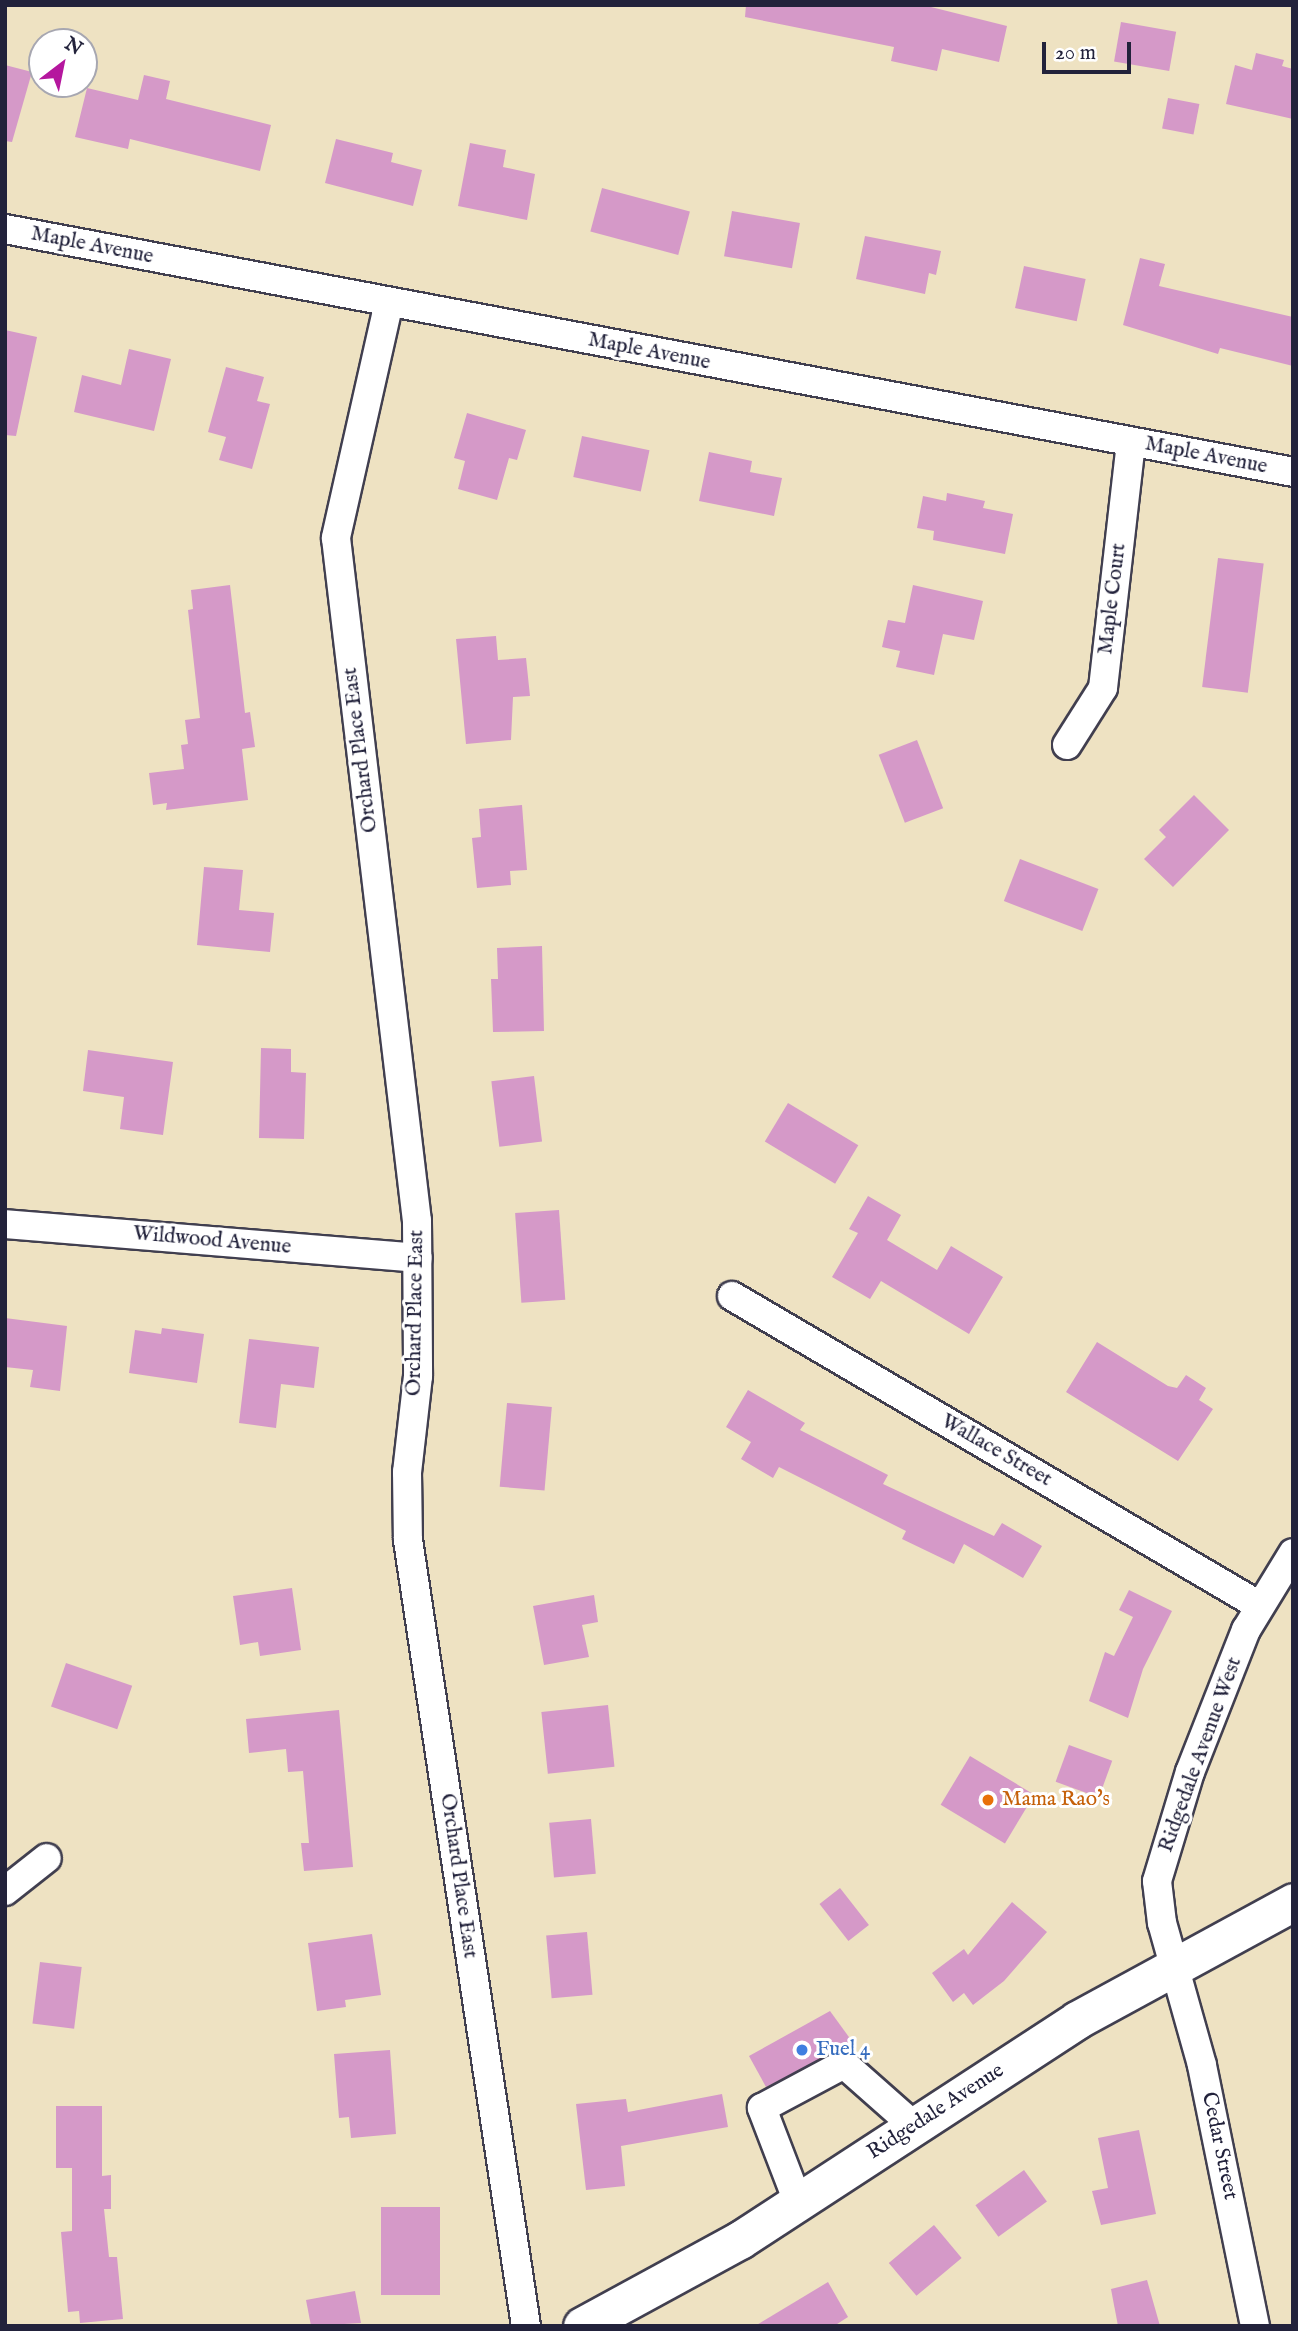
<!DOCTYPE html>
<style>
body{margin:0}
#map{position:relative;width:1298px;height:2331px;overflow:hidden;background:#eee2c2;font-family:"IM FELL English",serif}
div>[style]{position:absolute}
.building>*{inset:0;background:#d599c8;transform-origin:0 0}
.roads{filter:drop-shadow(2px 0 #413f4f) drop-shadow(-2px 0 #413f4f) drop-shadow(0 2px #413f4f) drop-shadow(0 -2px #413f4f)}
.minor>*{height:28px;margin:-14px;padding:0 14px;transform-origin:14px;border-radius:14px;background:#fff}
.major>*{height:37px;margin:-18.5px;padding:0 18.5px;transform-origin:18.5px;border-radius:18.5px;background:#fff}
.dots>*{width:19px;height:19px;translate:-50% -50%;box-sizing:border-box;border:4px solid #fff;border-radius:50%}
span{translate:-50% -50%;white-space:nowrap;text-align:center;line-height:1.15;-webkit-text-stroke:6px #fff;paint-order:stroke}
.street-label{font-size:21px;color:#22223b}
.food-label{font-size:21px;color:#c56008}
.left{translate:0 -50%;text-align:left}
.shop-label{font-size:21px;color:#366cbe}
.frame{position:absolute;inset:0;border:7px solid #22223b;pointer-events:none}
.north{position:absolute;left:28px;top:28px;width:70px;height:70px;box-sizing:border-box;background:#fff;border:2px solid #a7a7b1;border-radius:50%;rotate:32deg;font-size:19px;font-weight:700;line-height:28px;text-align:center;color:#22223b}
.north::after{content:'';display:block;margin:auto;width:24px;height:32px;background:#b5179e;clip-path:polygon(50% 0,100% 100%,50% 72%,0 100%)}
.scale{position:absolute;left:1042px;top:42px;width:89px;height:32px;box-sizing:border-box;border:4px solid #22223b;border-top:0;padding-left:9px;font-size:21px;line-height:24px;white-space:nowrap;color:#22223b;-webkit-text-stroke:5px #fff;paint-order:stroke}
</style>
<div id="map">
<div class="building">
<div style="clip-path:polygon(746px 5px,923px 5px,1007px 26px,999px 62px,942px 49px,937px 71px,891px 61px,894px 47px,745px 17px)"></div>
<div style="left:1121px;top:22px;width:56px;height:40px;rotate:10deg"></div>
<div style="clip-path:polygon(1256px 53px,1284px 60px,1282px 66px,1293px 69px,1293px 119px,1226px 104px,1235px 65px,1252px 70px)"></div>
<div style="clip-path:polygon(5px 65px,32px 72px,12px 142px,5px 141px)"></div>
<div style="clip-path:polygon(144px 75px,170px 81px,166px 99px,271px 125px,260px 171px,130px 139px,128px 149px,75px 137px,87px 88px,138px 100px)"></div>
<div style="left:1168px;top:98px;width:32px;height:31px;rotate:11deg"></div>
<div style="clip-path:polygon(336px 139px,393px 153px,391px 162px,422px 170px,413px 206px,325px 183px)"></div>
<div style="clip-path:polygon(470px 143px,506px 150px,503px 167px,535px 174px,527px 220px,458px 206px)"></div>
<div style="left:602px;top:188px;width:91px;height:45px;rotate:15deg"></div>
<div style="left:732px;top:211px;width:69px;height:46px;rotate:10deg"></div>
<div style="clip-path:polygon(865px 236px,941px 251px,936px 275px,929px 273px,925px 294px,856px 279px)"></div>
<div style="clip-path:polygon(1140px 258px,1165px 264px,1159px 286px,1293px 317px,1293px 366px,1220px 348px,1218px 354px,1123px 325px)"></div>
<div style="left:1024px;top:266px;width:63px;height:43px;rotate:12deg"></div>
<div style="clip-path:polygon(5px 330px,37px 337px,16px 436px,5px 435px)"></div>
<div style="clip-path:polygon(129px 349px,171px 359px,154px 431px,74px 412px,82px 375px,121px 385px)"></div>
<div style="clip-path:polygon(226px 367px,264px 377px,257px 401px,270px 404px,252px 469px,219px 460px,226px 437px,208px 432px)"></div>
<div style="clip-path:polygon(467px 413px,526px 430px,517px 460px,509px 458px,497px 500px,458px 489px,465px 461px,454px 458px)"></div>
<div style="left:582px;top:436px;width:69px;height:42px;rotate:12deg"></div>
<div style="clip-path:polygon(709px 452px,752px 461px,750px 472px,782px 478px,774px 516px,699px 501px)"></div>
<div style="clip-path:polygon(947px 493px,985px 501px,983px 508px,1013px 514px,1005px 554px,933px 540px,934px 531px,917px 528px,923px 496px,946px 501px)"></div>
<div style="left:1218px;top:558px;width:46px;height:130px;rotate:7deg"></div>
<div style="clip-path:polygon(230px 585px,245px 713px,250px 712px,255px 747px,242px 749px,248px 800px,166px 810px,167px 803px,153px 805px,149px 773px,184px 769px,181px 745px,188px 744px,185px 720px,200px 718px,188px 610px,193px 609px,191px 590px)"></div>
<div style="clip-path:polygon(913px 585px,983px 601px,974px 640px,943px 634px,934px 675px,896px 667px,900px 651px,882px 647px,888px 620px,905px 623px)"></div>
<div style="clip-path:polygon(496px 636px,498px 660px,526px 658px,530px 696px,513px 697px,511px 740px,466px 744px,456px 639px)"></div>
<div style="left:917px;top:740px;width:73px;height:41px;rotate:69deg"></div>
<div style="clip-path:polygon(1194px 795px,1229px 830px,1173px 887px,1144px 859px,1166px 837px,1159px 830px)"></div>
<div style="clip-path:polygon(522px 805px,527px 870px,510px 871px,511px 885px,477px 888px,472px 838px,481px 837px,479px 809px)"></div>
<div style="left:1020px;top:859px;width:84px;height:45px;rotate:21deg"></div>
<div style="clip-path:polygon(204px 867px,243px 870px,239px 910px,274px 913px,270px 952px,197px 945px)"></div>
<div style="clip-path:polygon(542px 946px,544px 1031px,493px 1032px,491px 979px,498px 979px,497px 948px)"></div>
<div style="clip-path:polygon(261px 1048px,291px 1049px,291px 1072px,306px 1073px,304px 1139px,259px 1138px)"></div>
<div style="clip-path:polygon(88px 1050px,173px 1062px,163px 1135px,120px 1129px,124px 1097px,83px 1091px)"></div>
<div style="left:534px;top:1076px;width:66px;height:43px;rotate:83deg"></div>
<div style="left:788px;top:1103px;width:82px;height:45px;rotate:31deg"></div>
<div style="clip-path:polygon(868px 1196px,901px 1215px,887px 1240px,937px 1270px,951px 1246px,1003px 1277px,969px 1334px,881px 1281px,870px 1299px,832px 1277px,858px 1233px,849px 1229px)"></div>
<div style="left:559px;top:1210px;width:90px;height:44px;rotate:86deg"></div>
<div style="clip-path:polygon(5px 1318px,67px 1326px,60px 1391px,30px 1387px,33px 1370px,5px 1367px)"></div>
<div style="clip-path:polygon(162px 1328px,204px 1334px,197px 1383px,129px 1373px,135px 1330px,161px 1334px)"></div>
<div style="clip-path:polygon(249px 1339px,319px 1347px,314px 1388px,281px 1384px,276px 1428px,239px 1423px)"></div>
<div style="clip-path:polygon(1097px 1342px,1168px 1386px,1177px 1388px,1186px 1375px,1206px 1388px,1199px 1400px,1213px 1409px,1178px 1461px,1066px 1392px)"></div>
<div style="clip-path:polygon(748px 1390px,805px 1423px,800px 1430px,888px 1475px,883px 1484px,994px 1536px,1002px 1523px,1042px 1546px,1023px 1578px,964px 1544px,954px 1564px,902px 1539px,906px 1531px,779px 1467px,773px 1478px,741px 1459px,751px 1442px,726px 1427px)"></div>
<div style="left:507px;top:1403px;width:45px;height:84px;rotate:5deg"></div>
<div style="clip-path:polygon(292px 1588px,301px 1650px,260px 1656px,258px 1642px,240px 1645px,233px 1596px)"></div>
<div style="clip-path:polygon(1129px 1590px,1172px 1611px,1143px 1669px,1128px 1718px,1089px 1701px,1105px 1652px,1114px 1656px,1133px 1617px,1119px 1610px)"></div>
<div style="clip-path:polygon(594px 1595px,598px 1622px,582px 1625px,589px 1657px,544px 1665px,533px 1606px)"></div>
<div style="left:66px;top:1663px;width:70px;height:46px;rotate:19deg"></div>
<div style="left:608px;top:1705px;width:62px;height:67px;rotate:84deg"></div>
<div style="clip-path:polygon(339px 1710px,353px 1867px,304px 1871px,301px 1843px,309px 1843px,303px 1771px,288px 1772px,286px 1749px,249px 1753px,246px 1719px)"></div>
<div style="left:1069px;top:1745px;width:46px;height:39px;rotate:20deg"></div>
<div style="left:970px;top:1756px;width:75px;height:57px;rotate:31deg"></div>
<div style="left:591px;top:1819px;width:55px;height:42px;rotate:85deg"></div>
<div style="left:840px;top:1888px;width:47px;height:26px;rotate:52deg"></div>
<div style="clip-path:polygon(1012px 1902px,1047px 1932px,1004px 1981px,973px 2005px,964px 1993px,953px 2002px,932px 1973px,964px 1949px,968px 1955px)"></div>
<div style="left:587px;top:1932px;width:63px;height:41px;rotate:85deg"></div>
<div style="clip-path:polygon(372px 1934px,381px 1995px,345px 2000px,346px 2007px,317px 2011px,308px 1943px)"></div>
<div style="left:40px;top:1962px;width:42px;height:62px;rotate:7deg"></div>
<div style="clip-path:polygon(830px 2011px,854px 2044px,766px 2087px,749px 2056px)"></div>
<div style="clip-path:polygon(390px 2050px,396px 2134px,351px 2138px,349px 2117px,339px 2118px,334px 2054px)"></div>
<div style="clip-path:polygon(722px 2094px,728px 2127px,621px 2146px,625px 2186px,586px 2190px,576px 2104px,626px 2099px,628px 2112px)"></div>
<div style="clip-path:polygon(56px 2106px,102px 2106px,102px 2176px,111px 2175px,111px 2209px,104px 2209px,109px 2257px,117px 2257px,123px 2319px,80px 2323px,79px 2311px,68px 2312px,61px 2232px,72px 2231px,72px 2168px,56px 2168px)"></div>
<div style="clip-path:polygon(1139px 2130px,1156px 2214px,1101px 2225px,1092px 2191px,1108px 2188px,1098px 2138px)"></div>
<div style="left:1024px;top:2170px;width:39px;height:60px;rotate:54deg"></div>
<div style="left:381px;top:2207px;width:59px;height:88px"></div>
<div style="left:934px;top:2225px;width:43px;height:59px;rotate:50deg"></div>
<div style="clip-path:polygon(1147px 2280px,1160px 2326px,1118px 2326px,1111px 2289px)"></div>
<div style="clip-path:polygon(828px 2282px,848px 2317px,834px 2326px,755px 2326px)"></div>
<div style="clip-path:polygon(355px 2291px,361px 2323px,311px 2326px,306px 2300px)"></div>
</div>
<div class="roads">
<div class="minor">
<div style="left:5px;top:229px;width:1311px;rotate:10.68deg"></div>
<div style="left:389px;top:302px;width:242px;rotate:102.7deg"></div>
<div style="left:336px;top:538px;width:688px;rotate:83.24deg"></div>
<div style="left:417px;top:1221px;width:155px;rotate:89.6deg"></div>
<div style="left:418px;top:1376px;width:97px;rotate:96.5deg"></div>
<div style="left:407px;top:1472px;width:68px;rotate:89.2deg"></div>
<div style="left:408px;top:1540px;width:795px;rotate:81.46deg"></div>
<div style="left:1067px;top:745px;width:67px;rotate:-57.7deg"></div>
<div style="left:1103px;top:688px;width:248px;rotate:-83.5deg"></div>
<div style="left:5px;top:1224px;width:414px;rotate:4.7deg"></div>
<div style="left:732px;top:1296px;width:612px;rotate:30.42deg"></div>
<div style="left:5px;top:1891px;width:53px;rotate:-38.2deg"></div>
<div style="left:798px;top:2202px;width:101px;rotate:-111deg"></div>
<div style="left:762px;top:2108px;width:93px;rotate:-28.2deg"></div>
<div style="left:844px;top:2064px;width:94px;rotate:41.5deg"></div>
<div style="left:1255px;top:2326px;width:266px;rotate:-101.5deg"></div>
<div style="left:1202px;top:2065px;width:148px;rotate:-105.7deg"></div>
<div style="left:1162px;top:1923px;width:42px;rotate:-96.8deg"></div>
<div style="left:1157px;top:1881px;width:114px;rotate:-73.2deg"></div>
<div style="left:1190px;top:1772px;width:153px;rotate:-68.5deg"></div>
<div style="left:1246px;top:1630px;width:90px;rotate:-58.6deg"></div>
</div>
<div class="major">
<div style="left:582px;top:2326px;width:180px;rotate:-28.6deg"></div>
<div style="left:740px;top:2240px;width:402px;rotate:-33.1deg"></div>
<div style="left:1077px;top:2020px;width:246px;rotate:-28.6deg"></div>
</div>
</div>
<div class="dots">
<div style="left:988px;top:1800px;background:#e8710a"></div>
<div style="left:802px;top:2050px;background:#3f7fe0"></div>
</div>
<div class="street-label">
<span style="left:92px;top:246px;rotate:11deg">Maple Avenue</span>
<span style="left:649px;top:352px;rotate:11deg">Maple Avenue</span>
<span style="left:1206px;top:456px;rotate:11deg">Maple Avenue</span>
<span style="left:1113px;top:599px;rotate:-83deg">Maple Court</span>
<span style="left:361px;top:750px;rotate:-97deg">Orchard Place East</span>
<span style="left:212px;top:1241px;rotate:5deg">Wildwood Avenue</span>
<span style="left:416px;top:1313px;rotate:-89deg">Orchard Place East</span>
<span style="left:996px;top:1451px;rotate:30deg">Wallace Street</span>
<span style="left:1201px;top:1755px;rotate:-70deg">Ridgedale Avenue West</span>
<span style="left:458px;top:1876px;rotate:82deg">Orchard Place East</span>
<span style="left:936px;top:2112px;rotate:-33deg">Ridgedale Avenue</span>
<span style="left:1219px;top:2146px;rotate:78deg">Cedar Street</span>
</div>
<div class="food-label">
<span class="left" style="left:1002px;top:1800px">Mama Rao's</span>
</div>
<div class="shop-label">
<span class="left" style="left:816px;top:2050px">Fuel 4</span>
</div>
<div class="frame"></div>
<div class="north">N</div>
<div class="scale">20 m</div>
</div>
